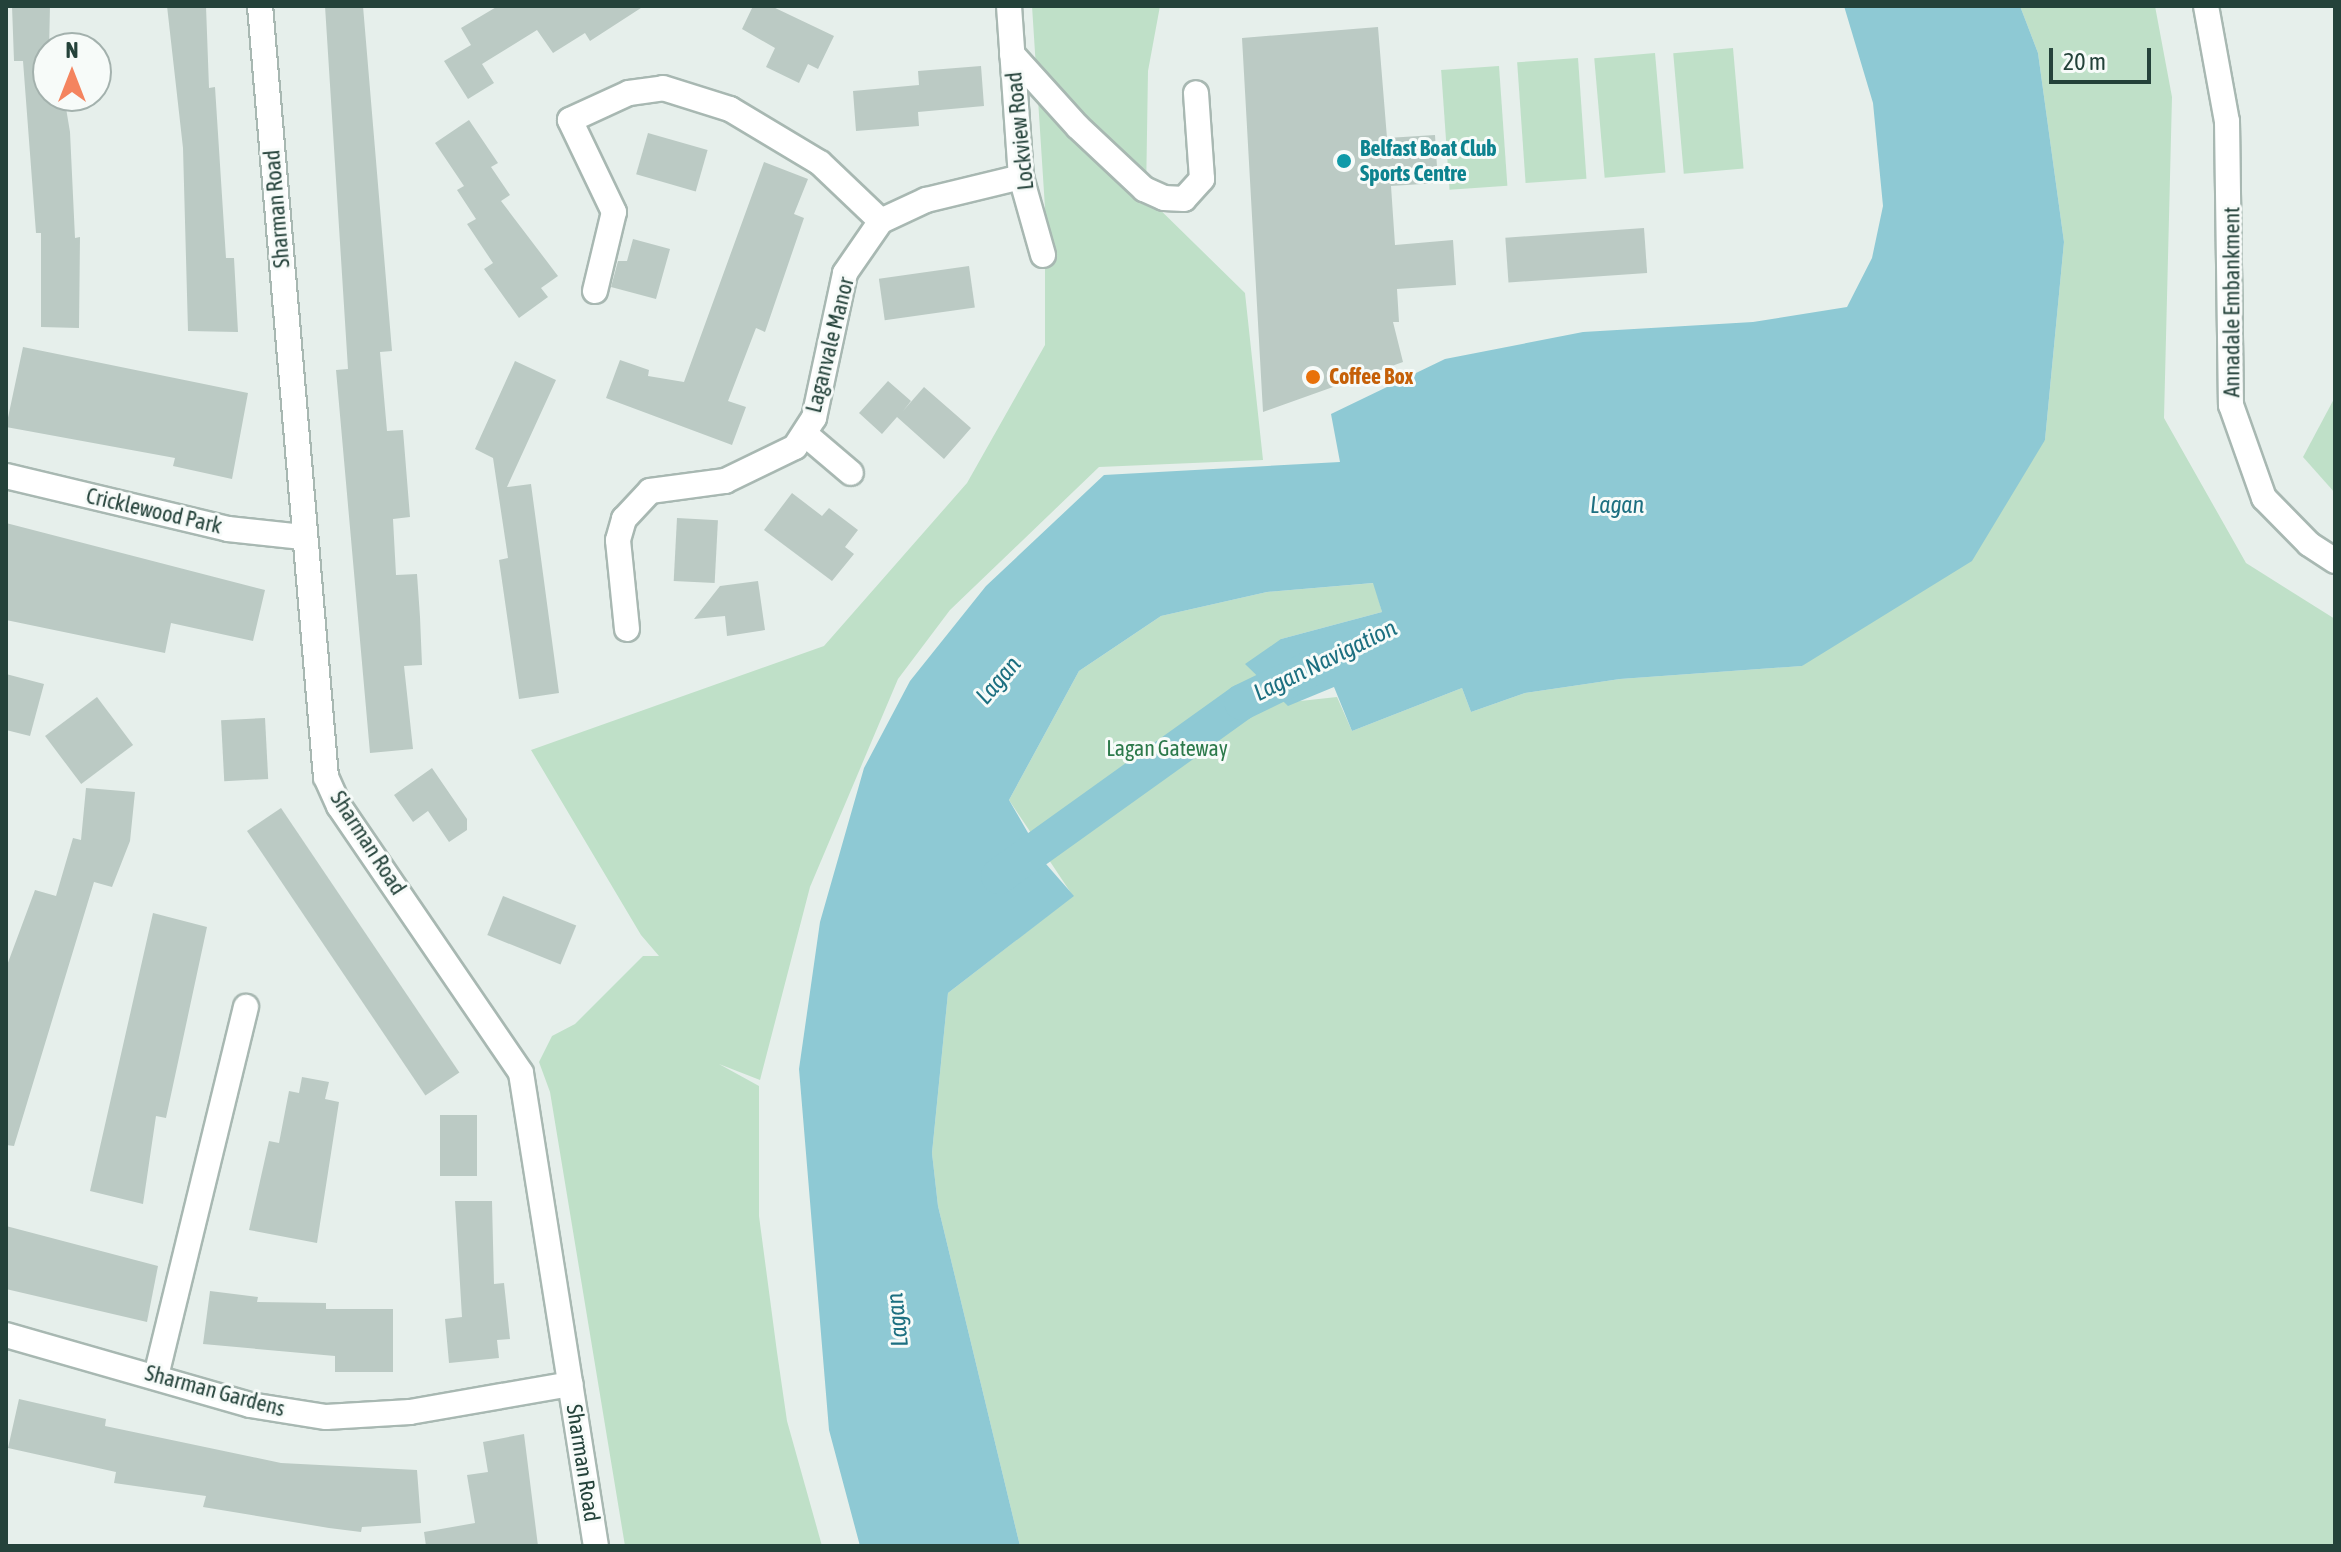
<!DOCTYPE html>
<style>
body{margin:0}
#map{position:relative;width:2341px;height:1552px;overflow:hidden;background:#e6efeb;font-family:"Asap Condensed",sans-serif}
div>[style]{position:absolute}
.green>*{inset:0;background:#bfe0c8;transform-origin:0 0}
.water>*{inset:0;background:#8ec9d4}
.canal>*{height:36px;margin:-18px;padding:0 18px;transform-origin:18px;border-radius:18px;background:#8ec9d4}
.building>*{inset:0;background:#bbcac4;transform-origin:0 0}
.roads{filter:drop-shadow(2px 0 #a8b8b2) drop-shadow(-2px 0 #a8b8b2) drop-shadow(0 2px #a8b8b2) drop-shadow(0 -2px #a8b8b2)}
.minor>*{height:24px;margin:-12px;padding:0 12px;transform-origin:12px;border-radius:12px;background:#fff}
.dots>*{width:22px;height:22px;translate:-50% -50%;box-sizing:border-box;border:4px solid #f7fbf9;border-radius:50%}
span{translate:-50% -50%;white-space:nowrap;text-align:center;line-height:1.15;-webkit-text-stroke:6px #f7fbf9;paint-order:stroke}
.street-label{font-size:22px;color:#24423a}
.culture-label{font-size:22px;color:#0d838f;font-weight:700}
.left{translate:0 -50%;text-align:left}
.food-label{font-size:22px;color:#c56008;font-weight:700}
.park-label{font-size:22px;color:#2d7a4b}
.water-label{font-size:24px;color:#1c6f80;font-style:italic}
.frame{position:absolute;inset:0;border:8px solid #24423a;pointer-events:none}
.north{position:absolute;left:32px;top:32px;width:80px;height:80px;box-sizing:border-box;background:#f7fbf9;border:2px solid #a3b1ad;border-radius:50%;rotate:0deg;font-size:22px;font-weight:700;line-height:32px;text-align:center;color:#24423a}
.north::after{content:'';display:block;margin:auto;width:28px;height:36px;background:#f4845f;clip-path:polygon(50% 0,100% 100%,50% 72%,0 100%)}
.scale{position:absolute;left:2049px;top:48px;width:102px;height:36px;box-sizing:border-box;border:4px solid #24423a;border-top:0;padding-left:10px;font-size:24px;line-height:28px;white-space:nowrap;color:#24423a;-webkit-text-stroke:6px #f7fbf9;paint-order:stroke}
</style>
<div id="map">
<div class="green">
<div style="clip-path:polygon(1032px 6px,1160px 6px,1148px 71px,1146px 196px,1245px 293px,1263px 460px,1099px 467px,950px 610px,898px 679px,810px 887px,760px 1080px,719px 1064px,759px 1086px,759px 1216px,777px 1352px,787px 1421px,822px 1546px,625px 1546px,550px 1092px,539px 1062px,552px 1036px,575px 1024px,643px 956px,659px 956px,641px 935px,531px 750px,824px 646px,967px 483px,1045px 345px,1045px 208px)"></div>
<div style="clip-path:polygon(2020px 6px,2155px 6px,2172px 97px,2164px 418px,2246px 563px,2335px 619px,2335px 1546px,1020px 1546px,938px 1206px,932px 1153px,948px 993px,1073px 896px,1009px 800px,1079px 671px,1161px 616px,1267px 592px,1374px 583px,1382px 612px,1281px 639px,1291px 702px,1337px 697px,1352px 731px,1462px 688px,1471px 712px,1525px 693px,1620px 679px,1802px 666px,2045px 440px,2064px 242px,2038px 53px)"></div>
<div style="left:1733px;top:48px;width:121px;height:60px;rotate:85deg"></div>
<div style="left:1655px;top:53px;width:120px;height:61px;rotate:85deg"></div>
<div style="left:1578px;top:58px;width:121px;height:61px;rotate:86deg"></div>
<div style="left:1499px;top:66px;width:120px;height:58px;rotate:86deg"></div>
<div style="clip-path:polygon(2335px 397px,2335px 493px,2303px 457px)"></div>
</div>
<div class="water">
<div style="clip-path:polygon(1844px 6px,2020px 6px,2038px 53px,2064px 242px,2045px 440px,1972px 561px,1802px 666px,1620px 679px,1525px 693px,1471px 712px,1462px 688px,1352px 731px,1334px 687px,1288px 706px,1245px 664px,1281px 639px,1382px 612px,1373px 583px,1267px 592px,1161px 616px,1079px 671px,1009px 800px,1046px 864px,1074px 896px,948px 993px,932px 1153px,938px 1206px,1020px 1546px,860px 1546px,829px 1430px,799px 1069px,820px 922px,864px 768px,910px 681px,986px 586px,1104px 475px,1340px 462px,1331px 414px,1445px 359px,1583px 332px,1753px 322px,1847px 307px,1872px 258px,1883px 206px,1873px 103px)"></div>
</div>
<div class="canal">
<div style="left:999px;top:876px;width:299px;rotate:-35.6deg"></div>
<div style="left:1242px;top:702px;width:78px;rotate:-25.9deg"></div>
</div>
<div class="building">
<div style="clip-path:polygon(12px 6px,50px 6px,48px 96px,64px 96px,70px 132px,75px 238px,80px 237px,79px 328px,41px 327px,41px 233px,36px 233px,23px 61px,14px 61px)"></div>
<div style="clip-path:polygon(167px 6px,206px 6px,209px 88px,215px 87px,226px 258px,234px 258px,238px 332px,188px 331px,183px 148px)"></div>
<div style="clip-path:polygon(325px 6px,363px 6px,392px 351px,380px 352px,387px 431px,403px 430px,410px 517px,393px 519px,396px 575px,417px 574px,420px 617px,422px 665px,404px 666px,413px 749px,370px 753px,336px 370px,348px 369px)"></div>
<div style="clip-path:polygon(498px 6px,644px 6px,590px 41px,585px 33px,553px 53px,537px 30px,482px 64px,494px 83px,468px 99px,444px 61px,471px 45px,461px 28px)"></div>
<div style="clip-path:polygon(753px 6px,771px 6px,834px 36px,818px 69px,808px 64px,799px 83px,766px 67px,775px 48px,742px 29px)"></div>
<div style="clip-path:polygon(1378px 27px,1387px 138px,1435px 135px,1438px 183px,1391px 186px,1395px 245px,1453px 240px,1456px 285px,1397px 289px,1399px 322px,1393px 322px,1403px 362px,1263px 412px,1242px 38px)"></div>
<div style="clip-path:polygon(981px 66px,984px 106px,918px 112px,919px 126px,856px 131px,853px 91px,919px 85px,918px 71px)"></div>
<div style="clip-path:polygon(469px 120px,498px 163px,491px 167px,510px 195px,501px 201px,558px 276px,541px 288px,548px 297px,519px 318px,484px 269px,493px 263px,467px 224px,476px 219px,457px 190px,464px 186px,435px 143px)"></div>
<div style="left:648px;top:133px;width:62px;height:43px;rotate:16deg"></div>
<div style="clip-path:polygon(764px 162px,808px 179px,794px 214px,804px 218px,765px 332px,756px 328px,728px 401px,746px 407px,732px 445px,606px 398px,620px 360px,649px 370px,648px 376px,684px 382px)"></div>
<div style="left:1644px;top:228px;width:45px;height:139px;rotate:86deg"></div>
<div style="clip-path:polygon(633px 239px,670px 249px,656px 299px,611px 287px,618px 261px,627px 261px)"></div>
<div style="left:969px;top:266px;width:42px;height:91px;rotate:82deg"></div>
<div style="clip-path:polygon(23px 347px,248px 393px,232px 479px,173px 466px,175px 458px,6px 427px)"></div>
<div style="clip-path:polygon(515px 361px,556px 380px,507px 487px,531px 484px,559px 693px,519px 699px,499px 560px,508px 558px,493px 458px,475px 449px)"></div>
<div style="clip-path:polygon(888px 381px,911px 401px,903px 411px,924px 387px,971px 428px,944px 459px,897px 417px,882px 434px,859px 413px)"></div>
<div style="clip-path:polygon(792px 493px,822px 516px,829px 508px,858px 530px,845px 547px,854px 554px,832px 581px,764px 530px)"></div>
<div style="left:677px;top:518px;width:41px;height:63px;rotate:3deg"></div>
<div style="clip-path:polygon(6px 523px,265px 590px,253px 641px,171px 623px,165px 653px,6px 620px)"></div>
<div style="clip-path:polygon(758px 581px,765px 630px,727px 636px,725px 616px,694px 619px,720px 586px)"></div>
<div style="clip-path:polygon(6px 674px,44px 684px,30px 736px,6px 730px)"></div>
<div style="left:97px;top:697px;width:60px;height:65px;rotate:53deg"></div>
<div style="left:265px;top:718px;width:61px;height:44px;rotate:87deg"></div>
<div style="clip-path:polygon(432px 768px,467px 819px,467px 830px,449px 842px,428px 811px,413px 822px,394px 795px)"></div>
<div style="clip-path:polygon(86px 788px,135px 792px,130px 841px,112px 887px,94px 882px,14px 1146px,6px 1145px,6px 968px,35px 890px,56px 896px,73px 838px,81px 840px)"></div>
<div style="left:281px;top:808px;width:319px;height:41px;rotate:56deg"></div>
<div style="left:503px;top:896px;width:79px;height:42px;rotate:22deg"></div>
<div style="clip-path:polygon(153px 913px,207px 927px,166px 1118px,156px 1116px,143px 1204px,90px 1191px)"></div>
<div style="clip-path:polygon(302px 1077px,329px 1082px,325px 1099px,339px 1102px,317px 1243px,249px 1230px,269px 1141px,279px 1143px,289px 1091px,299px 1093px)"></div>
<div style="left:440px;top:1115px;width:37px;height:61px"></div>
<div style="clip-path:polygon(455px 1201px,492px 1201px,494px 1284px,504px 1283px,510px 1339px,497px 1340px,499px 1358px,449px 1363px,445px 1319px,462px 1317px)"></div>
<div style="clip-path:polygon(6px 1226px,158px 1266px,147px 1322px,6px 1289px)"></div>
<div style="clip-path:polygon(210px 1291px,258px 1297px,257px 1302px,326px 1303px,326px 1309px,393px 1309px,393px 1372px,335px 1372px,335px 1356px,203px 1344px)"></div>
<div style="clip-path:polygon(19px 1399px,106px 1419px,105px 1426px,281px 1463px,417px 1470px,421px 1523px,362px 1527px,361px 1532px,329px 1528px,203px 1507px,206px 1496px,114px 1483px,116px 1472px,8px 1448px)"></div>
<div style="clip-path:polygon(524px 1434px,538px 1546px,426px 1546px,424px 1532px,475px 1523px,467px 1475px,488px 1472px,483px 1442px)"></div>
</div>
<div class="roads">
<div class="minor">
<div style="left:260px;top:6px;width:774px;rotate:85.11deg"></div>
<div style="left:326px;top:777px;width:32px;rotate:66deg"></div>
<div style="left:339px;top:806px;width:323px;rotate:55.7deg"></div>
<div style="left:521px;top:1073px;width:479px;rotate:81deg"></div>
<div style="left:1009px;top:6px;width:171px;rotate:86deg"></div>
<div style="left:1021px;top:177px;width:81px;rotate:74.2deg"></div>
<div style="left:2206px;top:6px;width:117px;rotate:79.7deg"></div>
<div style="left:2227px;top:121px;width:284px;rotate:89.2deg"></div>
<div style="left:2231px;top:405px;width:99px;rotate:70.5deg"></div>
<div style="left:2264px;top:498px;width:64px;rotate:45.6deg"></div>
<div style="left:2309px;top:544px;width:31px;rotate:33deg"></div>
<div style="left:1012px;top:54px;width:98px;rotate:47.9deg"></div>
<div style="left:1078px;top:127px;width:91px;rotate:43.2deg"></div>
<div style="left:1144px;top:189px;width:22px;rotate:24deg"></div>
<div style="left:1164px;top:198px;width:20px;rotate:3deg"></div>
<div style="left:1184px;top:199px;width:27px;rotate:-48deg"></div>
<div style="left:1202px;top:179px;width:86px;rotate:-94deg"></div>
<div style="left:595px;top:291px;width:81px;rotate:-76.5deg"></div>
<div style="left:614px;top:212px;width:102px;rotate:-115.6deg"></div>
<div style="left:570px;top:120px;width:65px;rotate:-24.6deg"></div>
<div style="left:629px;top:93px;width:34px;rotate:-8deg"></div>
<div style="left:663px;top:88px;width:70px;rotate:17.4deg"></div>
<div style="left:730px;top:109px;width:105px;rotate:31deg"></div>
<div style="left:820px;top:163px;width:84px;rotate:43.6deg"></div>
<div style="left:805px;top:434px;width:60px;rotate:40.3deg"></div>
<div style="left:6px;top:476px;width:228px;rotate:13.4deg"></div>
<div style="left:228px;top:529px;width:75px;rotate:6.1deg"></div>
<div style="left:627px;top:629px;width:89px;rotate:-95.8deg"></div>
<div style="left:618px;top:540px;width:22px;rotate:-74deg"></div>
<div style="left:624px;top:519px;width:38px;rotate:-47deg"></div>
<div style="left:650px;top:491px;width:76px;rotate:-7.6deg"></div>
<div style="left:725px;top:481px;width:78px;rotate:-25.9deg"></div>
<div style="left:795px;top:447px;width:35px;rotate:-57deg"></div>
<div style="left:814px;top:418px;width:148px;rotate:-77.9deg"></div>
<div style="left:845px;top:273px;width:63px;rotate:-55.3deg"></div>
<div style="left:881px;top:221px;width:50px;rotate:-25deg"></div>
<div style="left:926px;top:200px;width:98px;rotate:-13.6deg"></div>
<div style="left:6px;top:1335px;width:254px;rotate:16deg"></div>
<div style="left:250px;top:1405px;width:77px;rotate:9deg"></div>
<div style="left:326px;top:1417px;width:84px;rotate:-3.4deg"></div>
<div style="left:410px;top:1412px;width:163px;rotate:-9.9deg"></div>
<div style="left:156px;top:1376px;width:380px;rotate:-76.3deg"></div>
</div>
</div>
<div class="dots">
<div style="left:1344px;top:161px;background:#0f9aa8"></div>
<div style="left:1313px;top:377px;background:#e8710a"></div>
</div>
<div class="street-label">
<span style="left:1020px;top:131px;rotate:-96deg">Lockview Road</span>
<span style="left:277px;top:209px;rotate:-95deg">Sharman Road</span>
<span style="left:2232px;top:302px;rotate:-90deg">Annadale Embankment</span>
<span style="left:830px;top:345px;rotate:-76deg">Laganvale Manor</span>
<span style="left:154px;top:511px;rotate:13deg">Cricklewood Park</span>
<span style="left:368px;top:843px;rotate:57deg">Sharman Road</span>
<span style="left:215px;top:1391px;rotate:15deg">Sharman Gardens</span>
<span style="left:583px;top:1463px;rotate:81deg">Sharman Road</span>
</div>
<div class="culture-label">
<span class="left" style="left:1360px;top:161px">Belfast Boat Club<br>Sports Centre</span>
</div>
<div class="food-label">
<span class="left" style="left:1329px;top:377px">Coffee Box</span>
</div>
<div class="park-label">
<span style="left:1167px;top:749px">Lagan Gateway</span>
</div>
<div class="water-label">
<span style="left:1617px;top:505px">Lagan</span>
<span style="left:1325px;top:660px;rotate:-26deg">Lagan Navigation</span>
<span style="left:998px;top:680px;rotate:-49deg">Lagan</span>
<span style="left:897px;top:1320px;rotate:-96deg">Lagan</span>
</div>
<div class="frame"></div>
<div class="north">N</div>
<div class="scale">20 m</div>
</div>
